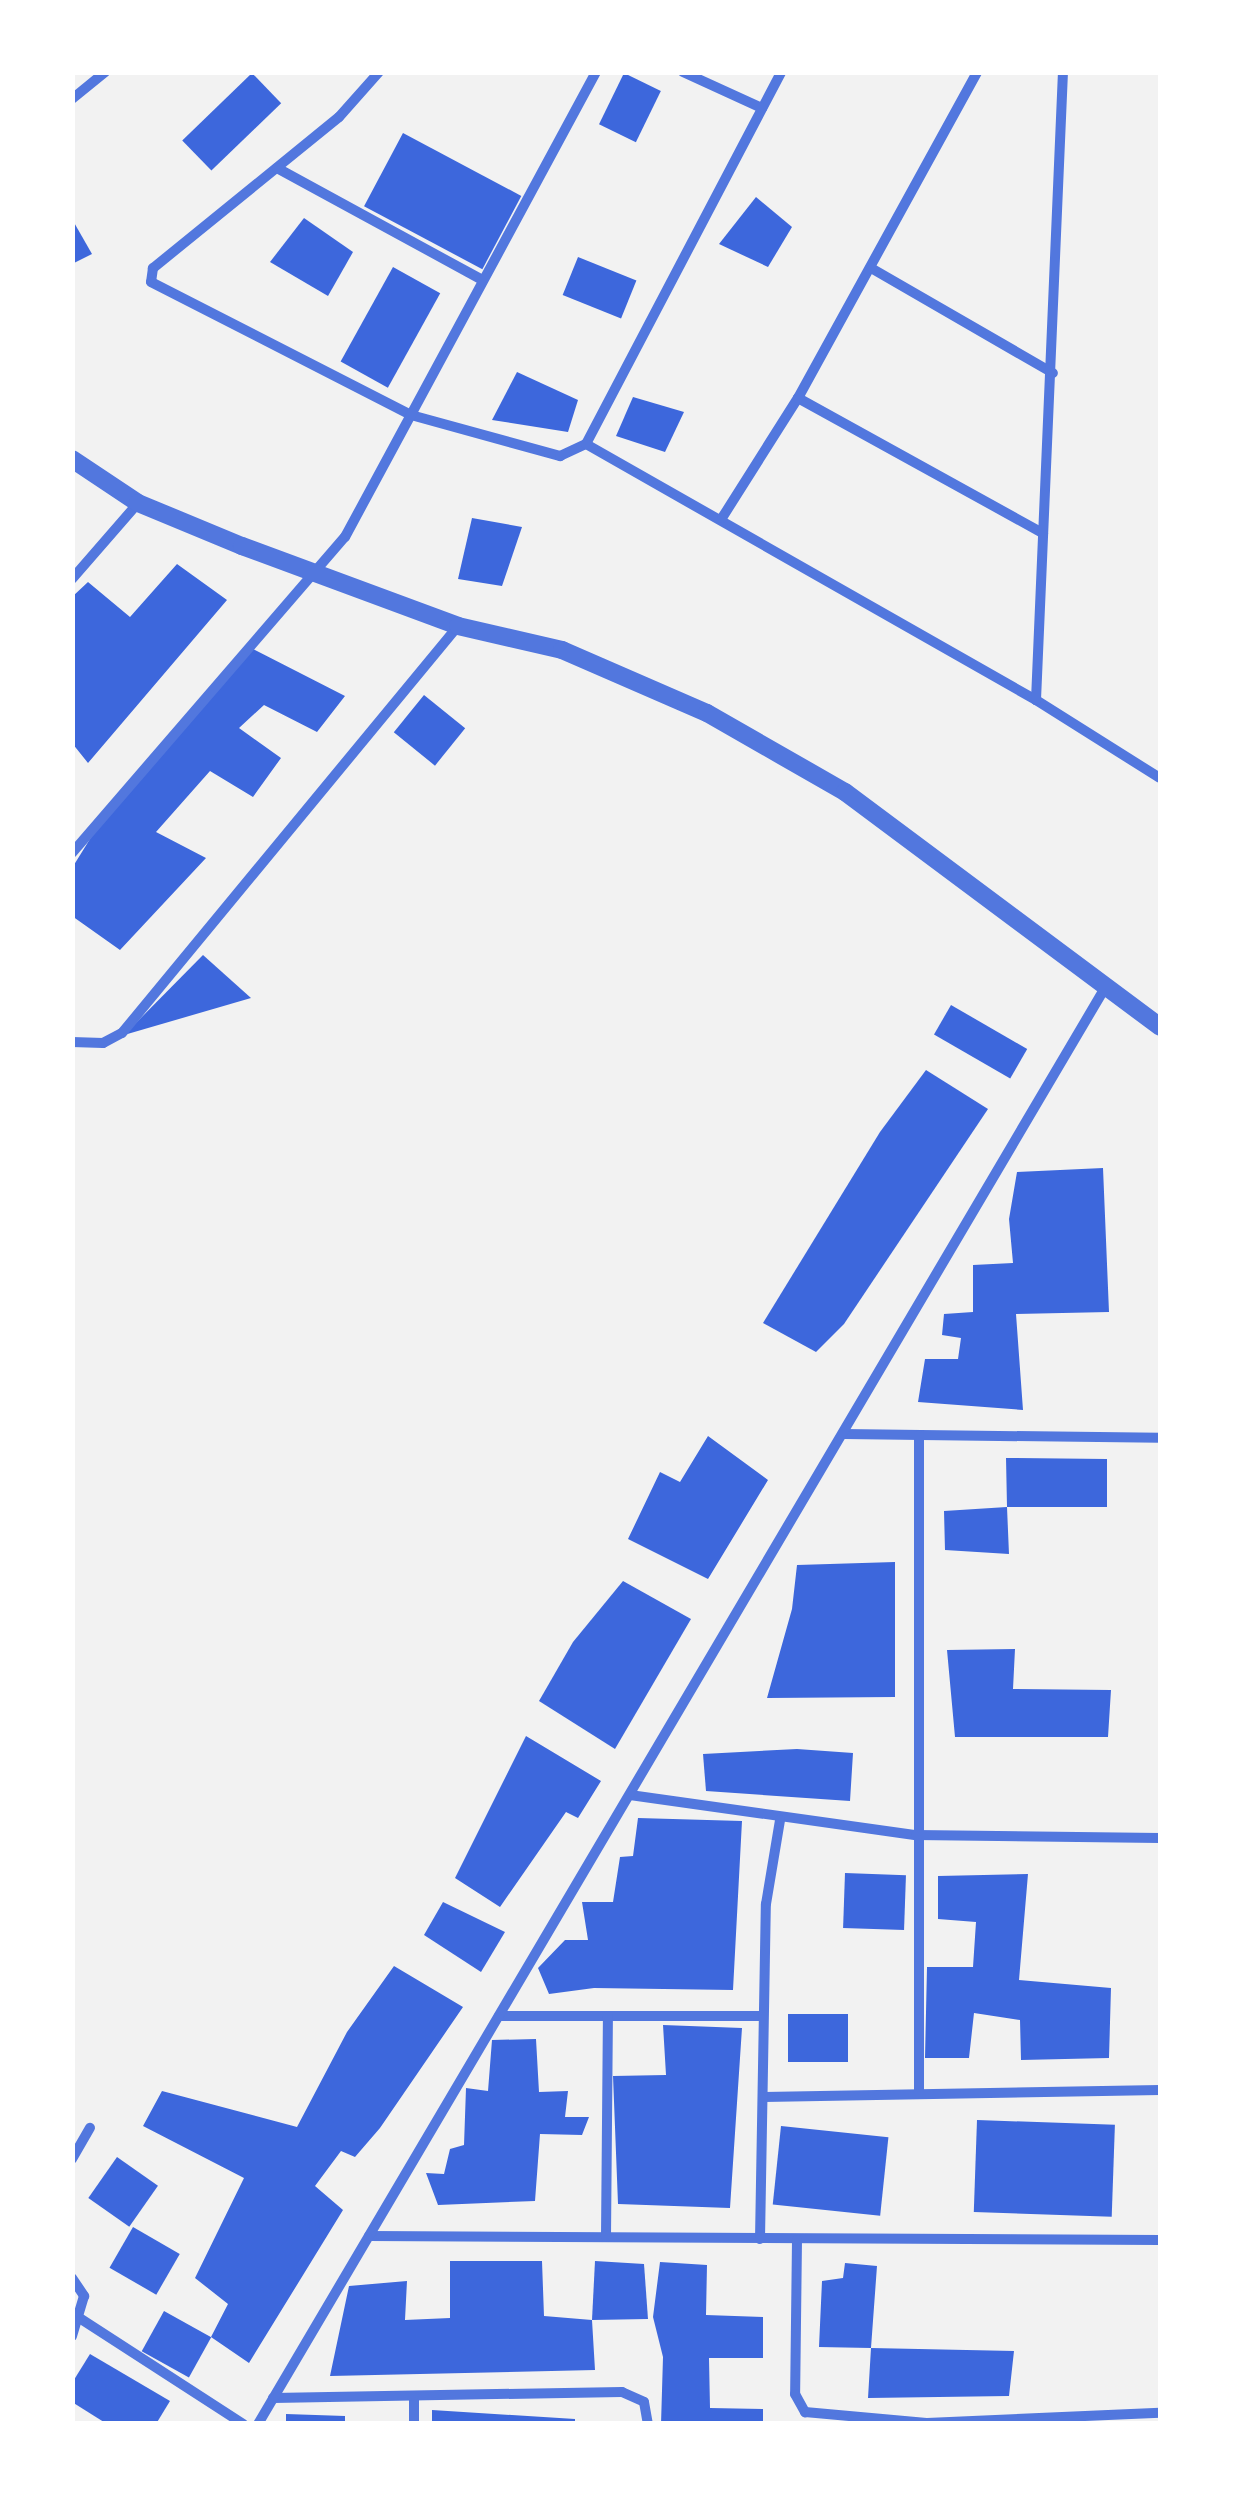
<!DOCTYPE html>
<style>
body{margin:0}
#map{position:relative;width:1233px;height:2496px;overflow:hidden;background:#f2f2f2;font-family:"Work Sans",sans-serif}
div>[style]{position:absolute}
.building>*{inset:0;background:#3d67dc;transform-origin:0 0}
.minor>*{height:10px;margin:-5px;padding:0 5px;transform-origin:5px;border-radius:5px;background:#5277de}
.tertiary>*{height:18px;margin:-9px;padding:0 9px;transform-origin:9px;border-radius:9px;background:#5277de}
span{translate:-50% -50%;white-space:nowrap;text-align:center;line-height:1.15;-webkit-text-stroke:10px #fff;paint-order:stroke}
.frame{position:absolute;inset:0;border:75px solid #fff;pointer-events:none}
</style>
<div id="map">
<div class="building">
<div style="left:252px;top:73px;width:42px;height:97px;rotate:46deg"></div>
<div style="left:624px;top:73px;width:41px;height:57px;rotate:26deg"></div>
<div style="left:403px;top:133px;width:134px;height:83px;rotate:28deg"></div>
<div style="clip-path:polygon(756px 197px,792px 227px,768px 267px,719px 244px)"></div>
<div style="clip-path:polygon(304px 218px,353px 252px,328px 296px,270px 262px)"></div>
<div style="clip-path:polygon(72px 219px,92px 254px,72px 264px)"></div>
<div style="left:578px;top:257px;width:63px;height:41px;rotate:22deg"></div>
<div style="left:393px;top:267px;width:54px;height:108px;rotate:29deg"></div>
<div style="clip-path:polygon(517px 372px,578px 400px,568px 432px,492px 420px)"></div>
<div style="clip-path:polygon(633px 397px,684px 412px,665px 452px,616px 436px)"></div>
<div style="clip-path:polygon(472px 518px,522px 527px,502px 586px,458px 579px)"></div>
<div style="clip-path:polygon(177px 564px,227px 600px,88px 763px,72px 743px,72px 597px,88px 582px,130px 617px)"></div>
<div style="clip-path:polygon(251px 648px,345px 696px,317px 732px,264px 705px,239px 728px,281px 758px,253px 797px,210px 771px,156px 832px,206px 858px,120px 950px,72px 916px,72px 868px,95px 831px)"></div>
<div style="left:424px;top:695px;width:53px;height:48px;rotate:39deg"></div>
<div style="clip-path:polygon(203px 955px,251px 998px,124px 1035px)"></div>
<div style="left:951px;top:1005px;width:88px;height:34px;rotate:30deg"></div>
<div style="clip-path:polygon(926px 1070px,988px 1109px,844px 1324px,816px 1352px,763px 1323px,880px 1132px)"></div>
<div style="clip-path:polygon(1103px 1168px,1109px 1312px,1016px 1314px,1023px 1410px,918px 1402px,925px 1359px,958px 1359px,961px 1338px,942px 1335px,944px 1314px,973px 1312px,973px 1265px,1013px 1263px,1009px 1219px,1017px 1172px)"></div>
<div style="clip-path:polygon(708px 1436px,768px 1480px,708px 1579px,628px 1539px,660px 1472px,680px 1482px)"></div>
<div style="clip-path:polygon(1006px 1458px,1107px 1459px,1107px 1507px,1007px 1507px,1009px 1554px,945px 1550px,944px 1511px,1007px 1507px)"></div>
<div style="clip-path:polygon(895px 1562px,895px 1697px,767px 1698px,792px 1609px,797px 1565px)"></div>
<div style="clip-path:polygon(623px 1581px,691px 1619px,615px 1749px,539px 1701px,573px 1642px)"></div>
<div style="clip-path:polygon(1015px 1649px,1013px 1689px,1111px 1690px,1108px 1737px,955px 1737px,947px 1650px)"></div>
<div style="clip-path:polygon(526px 1736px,601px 1781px,578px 1818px,566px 1812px,500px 1907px,455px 1878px)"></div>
<div style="clip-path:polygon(797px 1749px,853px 1753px,850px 1801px,706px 1791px,703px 1754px)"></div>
<div style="clip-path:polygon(638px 1818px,742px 1821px,733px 1990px,594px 1988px,549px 1994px,538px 1968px,565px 1940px,588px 1940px,582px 1902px,613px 1902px,620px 1857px,633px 1856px)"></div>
<div style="left:845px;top:1873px;width:61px;height:55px;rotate:2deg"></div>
<div style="clip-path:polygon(1028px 1874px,1019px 1980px,1111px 1988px,1109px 2058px,1021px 2060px,1020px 2020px,974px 2013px,969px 2058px,925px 2058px,927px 1967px,973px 1967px,976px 1922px,938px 1919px,938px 1876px)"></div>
<div style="clip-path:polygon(443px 1902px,505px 1932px,481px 1972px,424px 1935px)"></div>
<div style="clip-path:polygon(394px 1966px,463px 2007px,380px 2128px,355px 2157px,341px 2151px,315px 2186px,343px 2210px,249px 2363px,211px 2337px,228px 2304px,195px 2278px,244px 2178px,143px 2126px,162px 2091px,297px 2127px,347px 2032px)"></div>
<div style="left:788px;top:2014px;width:60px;height:48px"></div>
<div style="clip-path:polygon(663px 2025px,742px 2028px,730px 2208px,618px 2204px,613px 2076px,666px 2075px)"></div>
<div style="clip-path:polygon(536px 2039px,539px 2092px,568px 2091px,565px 2117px,589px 2117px,582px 2135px,540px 2134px,535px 2201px,438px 2205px,426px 2173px,444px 2174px,450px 2149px,464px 2145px,466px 2088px,488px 2091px,492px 2040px)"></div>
<div style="left:977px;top:2120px;width:138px;height:92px;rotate:2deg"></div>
<div style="left:781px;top:2126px;width:108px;height:79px;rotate:6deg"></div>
<div style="left:117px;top:2157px;width:50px;height:50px;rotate:35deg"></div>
<div style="left:133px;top:2227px;width:54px;height:47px;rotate:30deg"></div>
<div style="clip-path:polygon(450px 2261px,542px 2261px,544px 2316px,592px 2320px,595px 2370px,330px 2376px,349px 2286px,407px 2281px,405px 2320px,450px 2318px)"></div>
<div style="clip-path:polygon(595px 2261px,644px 2264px,648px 2319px,592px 2320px)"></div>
<div style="clip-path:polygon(660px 2262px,707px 2265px,706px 2315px,763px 2317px,763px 2358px,709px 2358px,710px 2408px,763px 2409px,763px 2424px,661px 2424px,663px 2357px,653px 2317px)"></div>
<div style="clip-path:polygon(845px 2263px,877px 2266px,871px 2348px,1014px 2351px,1009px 2396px,868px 2398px,871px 2348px,819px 2347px,822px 2281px,843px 2278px)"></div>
<div style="left:164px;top:2311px;width:54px;height:46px;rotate:29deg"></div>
<div style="clip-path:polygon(90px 2354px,170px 2401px,156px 2424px,107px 2424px,72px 2402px,72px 2383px)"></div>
<div style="clip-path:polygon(432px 2410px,575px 2419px,575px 2424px,432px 2424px)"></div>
<div style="clip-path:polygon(286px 2414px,345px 2416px,345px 2424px,286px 2424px)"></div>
</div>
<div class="minor">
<div style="left:379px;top:72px;width:60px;rotate:131.6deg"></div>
<div style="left:339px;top:117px;width:240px;rotate:140.9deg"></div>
<div style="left:153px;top:268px;width:14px;rotate:98deg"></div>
<div style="left:151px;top:282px;width:292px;rotate:27.1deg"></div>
<div style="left:411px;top:415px;width:155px;rotate:15.4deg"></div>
<div style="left:560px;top:456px;width:29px;rotate:-25deg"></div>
<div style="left:586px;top:444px;width:420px;rotate:-62.3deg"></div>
<div style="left:683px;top:72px;width:87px;rotate:24.5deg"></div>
<div style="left:72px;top:99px;width:43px;rotate:-39.3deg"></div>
<div style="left:277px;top:168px;width:234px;rotate:28.6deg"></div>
<div style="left:871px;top:268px;width:210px;rotate:30deg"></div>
<div style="left:798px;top:398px;width:280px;rotate:28.9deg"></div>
<div style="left:586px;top:444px;width:518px;rotate:29.64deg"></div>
<div style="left:1036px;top:700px;width:146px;rotate:32.2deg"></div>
<div style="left:722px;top:518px;width:142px;rotate:-57.7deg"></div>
<div style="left:798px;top:398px;width:372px;rotate:-61.2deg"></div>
<div style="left:72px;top:579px;width:101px;rotate:-49deg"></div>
<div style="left:1036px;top:700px;width:629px;rotate:-87.54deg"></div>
<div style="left:72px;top:853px;width:418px;rotate:-49.2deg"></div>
<div style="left:345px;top:537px;width:528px;rotate:-61.64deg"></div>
<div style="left:72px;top:1042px;width:31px;rotate:2deg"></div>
<div style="left:103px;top:1043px;width:21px;rotate:-28deg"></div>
<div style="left:122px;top:1033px;width:528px;rotate:-50.46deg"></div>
<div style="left:844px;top:1434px;width:316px;rotate:0.7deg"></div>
<div style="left:630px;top:1795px;width:289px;rotate:8deg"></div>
<div style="left:916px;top:1835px;width:244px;rotate:0.7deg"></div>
<div style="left:499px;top:2016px;width:263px"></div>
<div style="left:919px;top:2091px;width:656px;rotate:-90deg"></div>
<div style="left:764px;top:2097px;width:396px;rotate:-1deg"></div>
<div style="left:72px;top:2159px;width:36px;rotate:-60deg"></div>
<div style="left:369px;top:2236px;width:791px;rotate:0.29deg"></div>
<div style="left:606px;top:2237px;width:221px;rotate:-89.5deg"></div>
<div style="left:760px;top:2239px;width:335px;rotate:-89deg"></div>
<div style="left:766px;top:1904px;width:85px;rotate:-80.5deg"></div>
<div style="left:797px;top:2240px;width:154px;rotate:90.7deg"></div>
<div style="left:795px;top:2394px;width:21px;rotate:61deg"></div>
<div style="left:805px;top:2412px;width:122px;rotate:5.2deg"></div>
<div style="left:927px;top:2423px;width:233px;rotate:-2.5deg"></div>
<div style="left:72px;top:2278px;width:22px;rotate:56deg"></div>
<div style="left:84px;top:2296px;width:42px;rotate:106.7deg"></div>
<div style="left:81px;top:2319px;width:193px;rotate:32.9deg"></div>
<div style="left:414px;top:2397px;width:27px;rotate:90deg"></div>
<div style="left:273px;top:2398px;width:349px;rotate:-1deg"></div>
<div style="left:622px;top:2392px;width:24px;rotate:24deg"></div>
<div style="left:644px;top:2402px;width:22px;rotate:80deg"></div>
<div style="left:258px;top:2424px;width:1669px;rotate:-59.47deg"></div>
</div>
<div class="tertiary">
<div style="left:72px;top:459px;width:79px;rotate:33.7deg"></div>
<div style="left:138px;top:503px;width:113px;rotate:22.5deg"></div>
<div style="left:242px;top:546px;width:230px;rotate:20.3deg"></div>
<div style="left:458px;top:626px;width:107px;rotate:13deg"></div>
<div style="left:562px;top:650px;width:158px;rotate:23.5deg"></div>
<div style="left:707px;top:713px;width:159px;rotate:29.8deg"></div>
<div style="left:845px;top:792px;width:393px;rotate:36.7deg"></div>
</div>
<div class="frame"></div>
</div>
